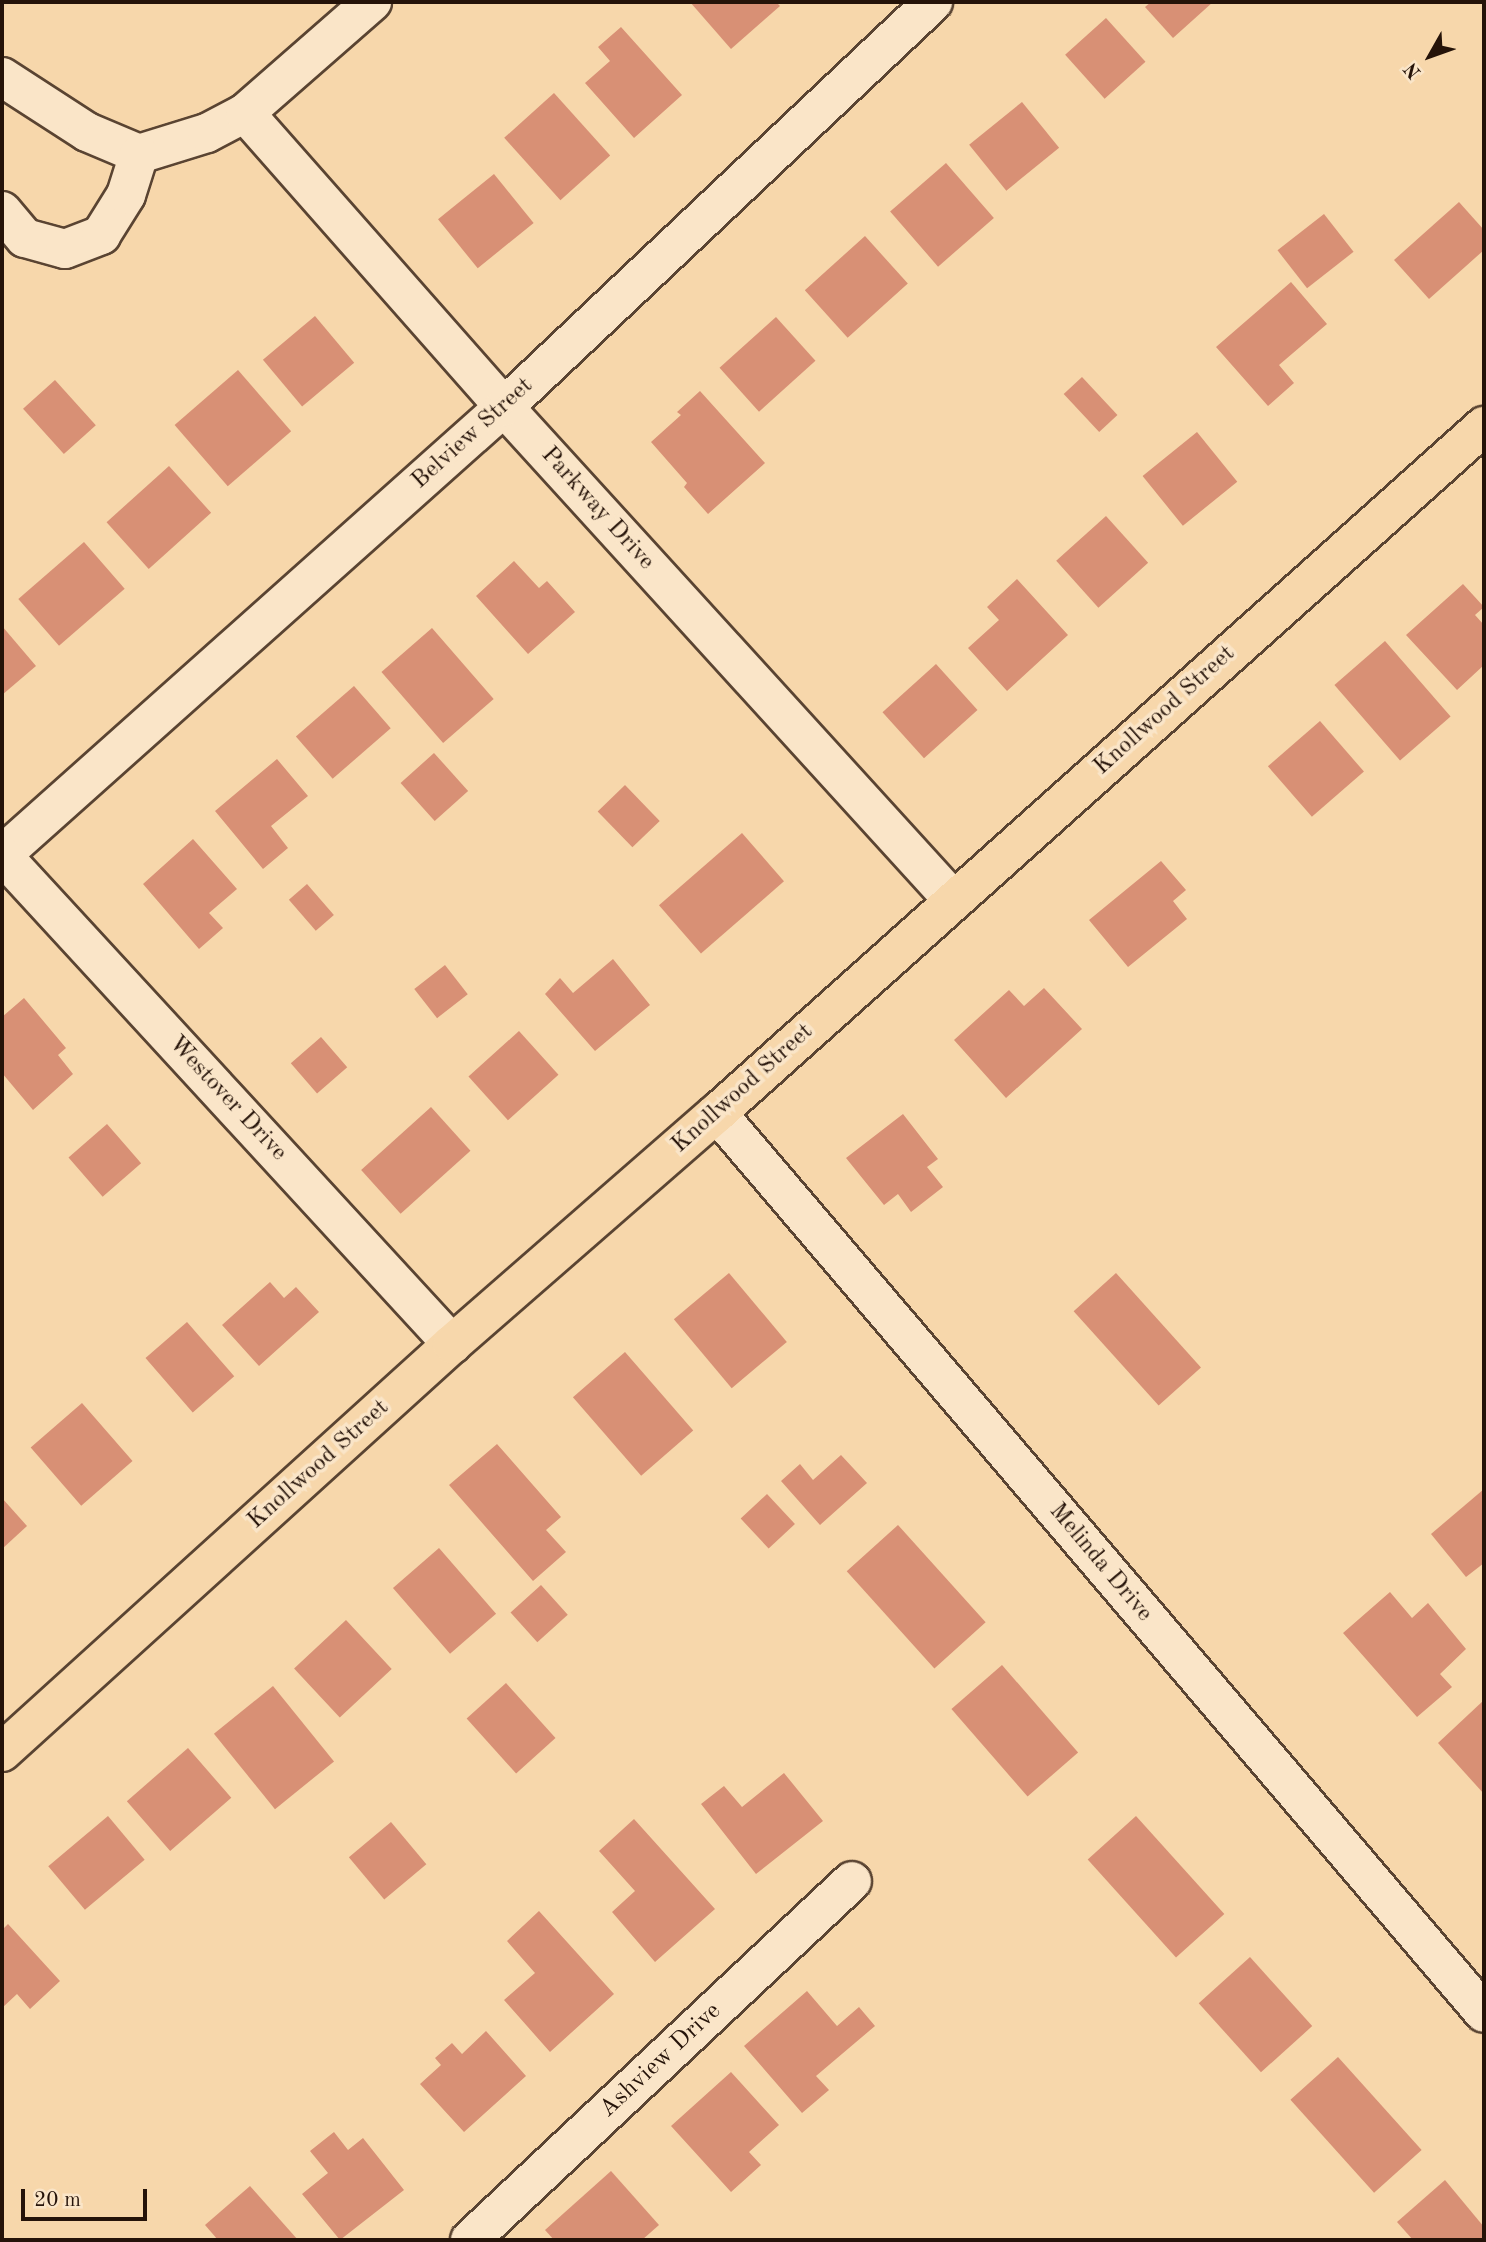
<!DOCTYPE html>
<style>
body{margin:0}
#map{position:relative;width:1486px;height:2242px;overflow:hidden;background:#f7d7ab;font-family:"Old Standard TT",serif}
div>[style]{position:absolute}
.building>*{inset:0;background:#d89075;transform-origin:0 0}
.roads{filter:drop-shadow(2px 0 #5a4432) drop-shadow(-2px 0 #5a4432) drop-shadow(0 2px #5a4432) drop-shadow(0 -2px #5a4432)}
.minor>*{height:38px;margin:-19px;padding:0 19px;transform-origin:19px;border-radius:19px;background:#fae5c8}
.major>*{height:38px;margin:-19px;padding:0 19px;transform-origin:19px;border-radius:19px;background:#f7d7ab}
span{translate:-50% -50%;white-space:nowrap;text-align:center;line-height:1.15;-webkit-text-stroke:7px #fae5c8;paint-order:stroke}
.street-label{font-size:24px;color:#251309}
.frame{position:absolute;inset:0;border:4px solid #251309;pointer-events:none}
.north{position:absolute;left:1395px;top:21px;width:70px;height:70px;-webkit-text-stroke:5px #fae5c8;paint-order:stroke;rotate:230deg;font-size:19px;font-weight:700;line-height:28px;text-align:center;color:#251309}
.north::after{content:'';display:block;margin:auto;width:24px;height:32px;background:#251309;clip-path:polygon(50% 0,100% 100%,50% 72%,0 100%)}
.scale{position:absolute;left:21px;top:2189px;width:126px;height:32px;box-sizing:border-box;border:4px solid #251309;border-top:0;padding-left:9px;font-size:21px;line-height:24px;white-space:nowrap;color:#251309;-webkit-text-stroke:5px #fae5c8;paint-order:stroke}
</style>
<div id="map">
<div class="building">
<div style="clip-path:polygon(690px 2px,776px 2px,780px 6px,731px 49px)"></div>
<div style="clip-path:polygon(1151px 2px,1213px 2px,1173px 38px,1145px 7px)"></div>
<div style="left:1106px;top:18px;width:59px;height:55px;rotate:48deg"></div>
<div style="clip-path:polygon(621px 27px,682px 95px,634px 138px,585px 83px,610px 61px,598px 47px)"></div>
<div style="left:554px;top:93px;width:84px;height:67px;rotate:48deg"></div>
<div style="left:1022px;top:102px;width:59px;height:68px;rotate:51deg"></div>
<div style="left:946px;top:163px;width:73px;height:74px;rotate:49deg"></div>
<div style="left:494px;top:174px;width:63px;height:72px;rotate:51deg"></div>
<div style="clip-path:polygon(1459px 202px,1484px 230px,1484px 250px,1429px 299px,1394px 260px)"></div>
<div style="left:1324px;top:214px;width:48px;height:59px;rotate:52deg"></div>
<div style="left:865px;top:236px;width:64px;height:81px;rotate:48deg"></div>
<div style="clip-path:polygon(1291px 282px,1327px 324px,1279px 365px,1294px 383px,1268px 406px,1216px 347px)"></div>
<div style="left:315px;top:316px;width:61px;height:68px;rotate:50deg"></div>
<div style="left:776px;top:317px;width:59px;height:76px;rotate:48deg"></div>
<div style="left:238px;top:370px;width:81px;height:84px;rotate:49deg"></div>
<div style="left:1082px;top:377px;width:52px;height:25px;rotate:47deg"></div>
<div style="left:55px;top:380px;width:61px;height:43px;rotate:48deg"></div>
<div style="clip-path:polygon(700px 391px,765px 463px,708px 514px,684px 487px,687px 483px,651px 442px,681px 415px,677px 412px)"></div>
<div style="left:1197px;top:432px;width:64px;height:70px;rotate:51deg"></div>
<div style="left:169px;top:466px;width:63px;height:84px;rotate:48deg"></div>
<div style="left:1106px;top:516px;width:63px;height:67px;rotate:48deg"></div>
<div style="left:84px;top:542px;width:62px;height:87px;rotate:49deg"></div>
<div style="clip-path:polygon(514px 561px,539px 588px,547px 581px,575px 612px,528px 654px,476px 596px)"></div>
<div style="clip-path:polygon(1017px 579px,1068px 635px,1007px 691px,968px 648px,999px 620px,987px 607px)"></div>
<div style="clip-path:polygon(1463px 584px,1484px 607px,1475px 615px,1484px 625px,1484px 665px,1457px 690px,1406px 635px)"></div>
<div style="clip-path:polygon(2px 626px,36px 666px,2px 695px)"></div>
<div style="left:432px;top:628px;width:94px;height:67px;rotate:49deg"></div>
<div style="left:1385px;top:641px;width:100px;height:67px;rotate:49deg"></div>
<div style="left:936px;top:664px;width:62px;height:72px;rotate:48deg"></div>
<div style="left:354px;top:686px;width:56px;height:77px;rotate:49deg"></div>
<div style="left:1320px;top:721px;width:67px;height:69px;rotate:49deg"></div>
<div style="left:434px;top:753px;width:51px;height:45px;rotate:48deg"></div>
<div style="clip-path:polygon(277px 759px,308px 796px,271px 826px,288px 848px,263px 869px,215px 811px)"></div>
<div style="left:625px;top:785px;width:50px;height:38px;rotate:46deg"></div>
<div style="left:742px;top:833px;width:64px;height:110px;rotate:49deg"></div>
<div style="clip-path:polygon(193px 839px,237px 889px,209px 913px,223px 928px,199px 949px,143px 884px)"></div>
<div style="clip-path:polygon(1161px 861px,1186px 890px,1173px 901px,1187px 919px,1128px 967px,1089px 920px)"></div>
<div style="left:307px;top:884px;width:41px;height:24px;rotate:49deg"></div>
<div style="clip-path:polygon(613px 959px,650px 1005px,595px 1051px,545px 994px,560px 978px,573px 993px)"></div>
<div style="left:445px;top:965px;width:37px;height:39px;rotate:52deg"></div>
<div style="clip-path:polygon(1044px 988px,1082px 1029px,1006px 1098px,954px 1040px,1009px 990px,1024px 1006px)"></div>
<div style="clip-path:polygon(24px 998px,66px 1048px,58px 1055px,73px 1074px,33px 1110px,2px 1073px,2px 1017px)"></div>
<div style="left:519px;top:1031px;width:59px;height:68px;rotate:48deg"></div>
<div style="left:321px;top:1037px;width:40px;height:40px;rotate:49deg"></div>
<div style="left:431px;top:1107px;width:59px;height:94px;rotate:48deg"></div>
<div style="clip-path:polygon(903px 1114px,938px 1159px,927px 1167px,943px 1187px,911px 1212px,898px 1194px,884px 1205px,846px 1158px)"></div>
<div style="left:107px;top:1124px;width:52px;height:51px;rotate:49deg"></div>
<div style="left:729px;top:1273px;width:90px;height:72px;rotate:50deg"></div>
<div style="left:1116px;top:1273px;width:127px;height:57px;rotate:48deg"></div>
<div style="clip-path:polygon(270px 1282px,284px 1298px,296px 1287px,319px 1312px,259px 1366px,222px 1325px)"></div>
<div style="left:187px;top:1322px;width:72px;height:55px;rotate:49deg"></div>
<div style="left:625px;top:1352px;width:104px;height:69px;rotate:49deg"></div>
<div style="left:82px;top:1403px;width:77px;height:68px;rotate:49deg"></div>
<div style="clip-path:polygon(497px 1444px,561px 1517px,546px 1530px,566px 1552px,533px 1581px,449px 1485px)"></div>
<div style="clip-path:polygon(841px 1455px,867px 1483px,820px 1525px,781px 1481px,800px 1464px,813px 1480px)"></div>
<div style="clip-path:polygon(1484px 1489px,1484px 1563px,1466px 1577px,1431px 1534px)"></div>
<div style="left:767px;top:1494px;width:41px;height:36px;rotate:47deg"></div>
<div style="clip-path:polygon(2px 1498px,27px 1526px,2px 1549px)"></div>
<div style="left:898px;top:1525px;width:131px;height:69px;rotate:48deg"></div>
<div style="left:439px;top:1548px;width:87px;height:61px;rotate:49deg"></div>
<div style="left:541px;top:1585px;width:40px;height:41px;rotate:48deg"></div>
<div style="clip-path:polygon(1390px 1592px,1412px 1618px,1428px 1603px,1466px 1649px,1440px 1674px,1452px 1687px,1417px 1717px,1343px 1633px)"></div>
<div style="left:346px;top:1620px;width:67px;height:71px;rotate:47deg"></div>
<div style="left:1002px;top:1665px;width:116px;height:67px;rotate:49deg"></div>
<div style="left:506px;top:1683px;width:74px;height:53px;rotate:48deg"></div>
<div style="left:273px;top:1686px;width:97px;height:76px;rotate:51deg"></div>
<div style="clip-path:polygon(1484px 1700px,1484px 1794px,1438px 1743px)"></div>
<div style="left:188px;top:1748px;width:66px;height:81px;rotate:49deg"></div>
<div style="clip-path:polygon(784px 1773px,823px 1821px,756px 1874px,701px 1804px,724px 1786px,742px 1807px)"></div>
<div style="left:108px;top:1816px;width:57px;height:78px;rotate:50deg"></div>
<div style="left:1136px;top:1816px;width:132px;height:65px;rotate:48deg"></div>
<div style="clip-path:polygon(634px 1819px,715px 1909px,655px 1962px,612px 1912px,635px 1891px,599px 1851px)"></div>
<div style="left:391px;top:1822px;width:55px;height:55px;rotate:50deg"></div>
<div style="clip-path:polygon(539px 1911px,614px 1994px,550px 2052px,504px 2000px,535px 1973px,507px 1941px)"></div>
<div style="clip-path:polygon(8px 1924px,60px 1981px,30px 2009px,17px 1994px,2px 2008px,2px 1930px)"></div>
<div style="left:1250px;top:1957px;width:93px;height:69px;rotate:48deg"></div>
<div style="clip-path:polygon(807px 1991px,837px 2026px,859px 2007px,875px 2026px,816px 2076px,829px 2090px,802px 2113px,744px 2046px)"></div>
<div style="clip-path:polygon(486px 2031px,526px 2076px,464px 2132px,420px 2084px,441px 2065px,435px 2058px,452px 2043px,462px 2054px)"></div>
<div style="left:1338px;top:2057px;width:125px;height:64px;rotate:48deg"></div>
<div style="clip-path:polygon(731px 2072px,779px 2125px,749px 2152px,761px 2165px,731px 2192px,671px 2126px)"></div>
<div style="clip-path:polygon(334px 2132px,348px 2150px,363px 2138px,404px 2190px,340px 2240px,302px 2194px,328px 2173px,310px 2151px)"></div>
<div style="clip-path:polygon(611px 2171px,659px 2225px,642px 2240px,554px 2240px,545px 2230px)"></div>
<div style="clip-path:polygon(1445px 2180px,1484px 2227px,1484px 2240px,1413px 2240px,1397px 2222px)"></div>
<div style="clip-path:polygon(250px 2186px,298px 2240px,218px 2240px,205px 2225px)"></div>
</div>
<div class="roads">
<div class="minor">
<div style="left:2px;top:77px;width:101px;rotate:32.9deg"></div>
<div style="left:87px;top:132px;width:56px;rotate:22.9deg"></div>
<div style="left:139px;top:154px;width:71px;rotate:-17.2deg"></div>
<div style="left:207px;top:133px;width:43px;rotate:-27.8deg"></div>
<div style="left:245px;top:113px;width:169px;rotate:-41.2deg"></div>
<div style="left:245px;top:113px;width:392px;rotate:48.6deg"></div>
<div style="left:504px;top:407px;width:667px;rotate:47.67deg"></div>
<div style="left:2px;top:211px;width:35px;rotate:50deg"></div>
<div style="left:25px;top:238px;width:41px;rotate:15.4deg"></div>
<div style="left:65px;top:249px;width:39px;rotate:-21deg"></div>
<div style="left:101px;top:235px;width:47px;rotate:-58deg"></div>
<div style="left:126px;top:195px;width:43px;rotate:-72.4deg"></div>
<div style="left:2px;top:855px;width:673px;rotate:-41.75deg"></div>
<div style="left:504px;top:407px;width:590px;rotate:-43.35deg"></div>
<div style="left:2px;top:855px;width:665px;rotate:47.38deg"></div>
<div style="left:717px;top:1113px;width:1182px;rotate:49.56deg"></div>
<div style="left:470px;top:2240px;width:524px;rotate:-43.22deg"></div>
</div>
<div class="major">
<div style="left:2px;top:1752px;width:607px;rotate:-42.2deg"></div>
<div style="left:452px;top:1344px;width:352px;rotate:-41.1deg"></div>
<div style="left:717px;top:1113px;width:1030px;rotate:-41.85deg"></div>
</div>
</div>
<div class="street-label">
<span style="left:473px;top:434px;rotate:-42deg">Belview Street</span>
<span style="left:597px;top:509px;rotate:48deg">Parkway Drive</span>
<span style="left:1165px;top:711px;rotate:-42deg">Knollwood Street</span>
<span style="left:743px;top:1089px;rotate:-42deg">Knollwood Street</span>
<span style="left:227px;top:1099px;rotate:47deg">Westover Drive</span>
<span style="left:319px;top:1465px;rotate:-42deg">Knollwood Street</span>
<span style="left:1100px;top:1563px;rotate:50deg">Melinda Drive</span>
<span style="left:661px;top:2061px;rotate:-43deg">Ashview Drive</span>
</div>
<div class="frame"></div>
<div class="north">N</div>
<div class="scale">20 m</div>
</div>
